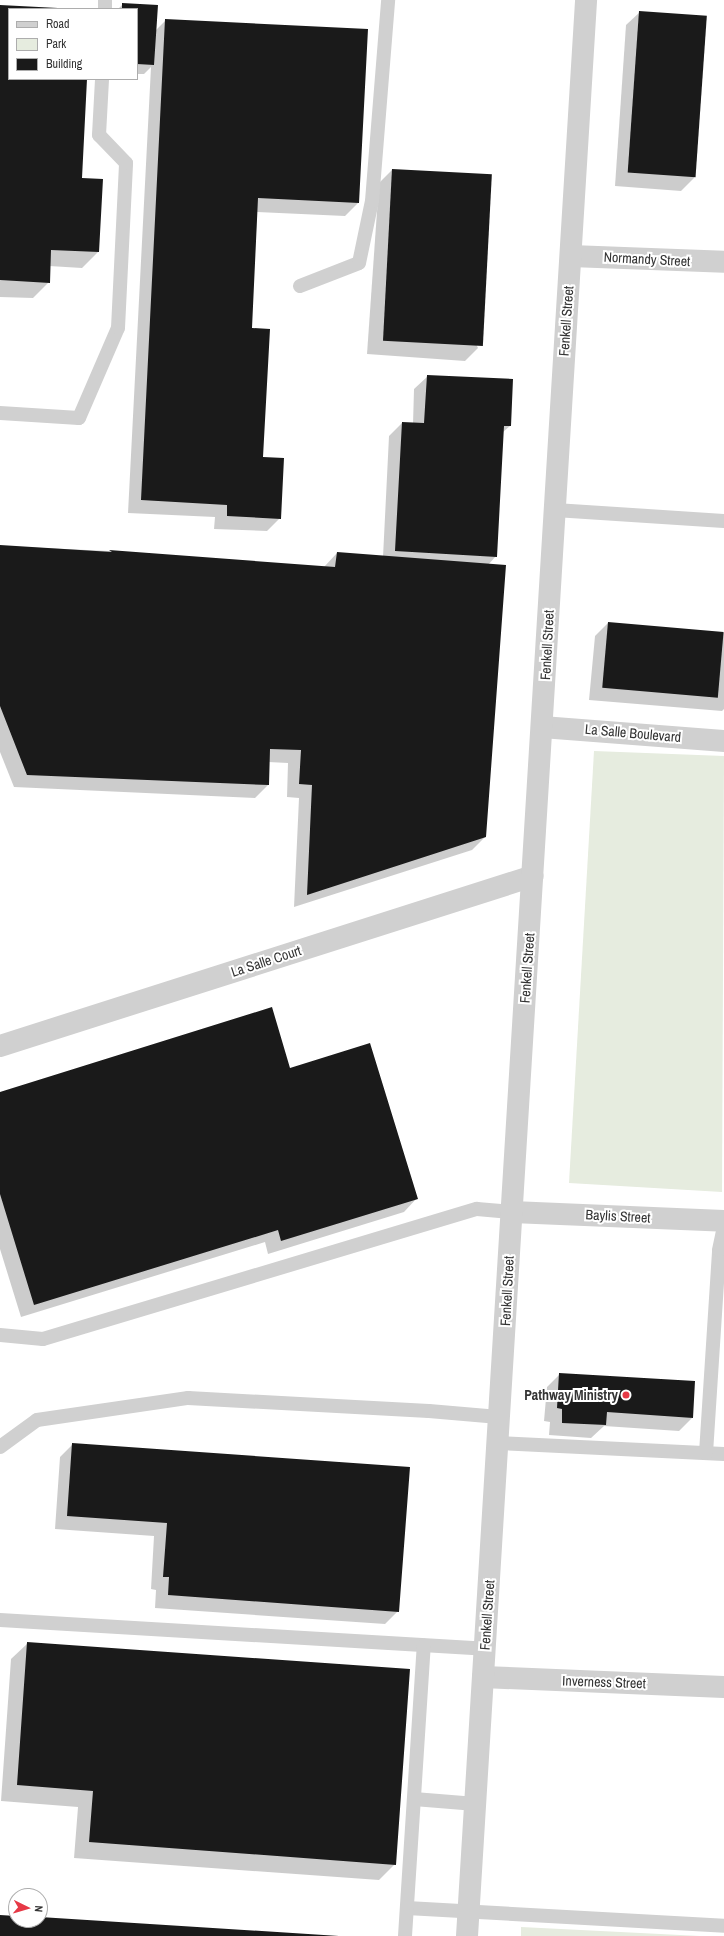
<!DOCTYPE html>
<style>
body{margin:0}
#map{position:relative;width:724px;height:1936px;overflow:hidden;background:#fff;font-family:"Archivo Narrow",sans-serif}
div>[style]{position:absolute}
.green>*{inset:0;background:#e6ecdf}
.shadow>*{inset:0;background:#0003}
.building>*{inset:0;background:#1a1a1a;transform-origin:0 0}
.service>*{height:14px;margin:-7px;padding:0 7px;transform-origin:7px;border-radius:7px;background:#d0d0d0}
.minor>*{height:22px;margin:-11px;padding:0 11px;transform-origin:11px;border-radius:11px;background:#d0d0d0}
.tertiary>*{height:22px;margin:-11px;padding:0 11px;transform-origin:11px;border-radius:11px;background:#d0d0d0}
.dots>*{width:11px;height:11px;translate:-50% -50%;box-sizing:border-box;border:2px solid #fff;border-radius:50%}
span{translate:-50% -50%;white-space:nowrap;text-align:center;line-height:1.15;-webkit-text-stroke:4px #fff;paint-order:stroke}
.street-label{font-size:14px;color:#333}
.poi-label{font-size:14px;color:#333;font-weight:700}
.right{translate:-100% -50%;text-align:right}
.legend{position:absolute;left:8px;top:8px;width:130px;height:72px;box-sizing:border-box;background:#fff;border:1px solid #adadad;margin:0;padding:5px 7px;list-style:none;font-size:12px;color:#333}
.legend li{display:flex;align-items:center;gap:8px;height:20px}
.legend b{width:20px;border:1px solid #adadad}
.north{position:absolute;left:8px;top:1888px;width:40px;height:40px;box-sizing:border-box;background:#fff;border:1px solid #adadad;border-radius:50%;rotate:95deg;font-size:11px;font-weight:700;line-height:16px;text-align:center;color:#333}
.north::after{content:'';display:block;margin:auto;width:14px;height:18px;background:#e63946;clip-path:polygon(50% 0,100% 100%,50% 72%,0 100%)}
</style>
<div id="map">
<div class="green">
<div style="clip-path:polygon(594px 751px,724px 756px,722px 1192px,569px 1183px)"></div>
<div style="clip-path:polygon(521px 1927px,700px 1936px,521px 1936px)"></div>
</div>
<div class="shadow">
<div style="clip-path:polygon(123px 4px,157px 6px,156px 30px,166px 20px,358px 203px,345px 216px,257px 212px,251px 329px,262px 458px,280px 518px,267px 531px,214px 529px,215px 517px,128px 513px,151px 67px,144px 74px,137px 74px,137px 9px,118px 9px)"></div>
<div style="clip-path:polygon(0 6px,62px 9px,9px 9px,9px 79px,86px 79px,81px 179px,98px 252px,82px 268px,49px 266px,49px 282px,33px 298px,0 297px)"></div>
<div style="clip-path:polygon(640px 12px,694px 178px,681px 191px,615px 186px,626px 25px)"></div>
<div style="clip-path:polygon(392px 170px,478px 348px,465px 361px,367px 354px,379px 183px)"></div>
<div style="clip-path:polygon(428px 376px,510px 426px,503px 432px,496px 556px,488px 565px,485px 837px,472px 850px,294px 907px,299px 798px,287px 797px,288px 763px,268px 762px,268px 785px,255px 798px,14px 787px,0 752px,0 546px,109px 551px,324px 567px,337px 553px,383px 557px,389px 436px,402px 423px,413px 424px,414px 389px)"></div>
<div style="clip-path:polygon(608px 623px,724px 633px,724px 709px,722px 711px,589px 700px,595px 636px)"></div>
<div style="clip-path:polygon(289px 1069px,417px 1198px,404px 1212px,268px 1254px,265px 1242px,21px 1317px,0 1249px,0 1093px)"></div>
<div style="clip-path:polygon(560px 1374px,692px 1418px,679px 1431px,604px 1426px,591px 1438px,549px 1435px,550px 1422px,544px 1421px,547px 1387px)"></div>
<div style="clip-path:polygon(73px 1444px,398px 1611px,385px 1624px,155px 1608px,156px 1590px,151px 1589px,154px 1536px,55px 1529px,60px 1457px)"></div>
<div style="clip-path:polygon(28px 1643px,395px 1864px,379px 1880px,74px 1858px,78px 1807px,1px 1801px,11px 1659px)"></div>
</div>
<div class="building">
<div style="clip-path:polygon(122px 3px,158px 5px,154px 65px,137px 64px,137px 9px,122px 9px)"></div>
<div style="clip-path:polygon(0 5px,58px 8px,9px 9px,9px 79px,87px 79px,82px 178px,103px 179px,99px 252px,51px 250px,50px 283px,0 280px)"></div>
<div style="left:639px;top:11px;width:68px;height:162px;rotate:4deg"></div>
<div style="clip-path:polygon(165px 19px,368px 29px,359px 203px,258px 198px,252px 328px,270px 329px,263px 457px,284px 458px,281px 519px,227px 516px,227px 505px,141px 500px)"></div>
<div style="left:392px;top:169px;width:100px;height:172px;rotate:3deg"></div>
<div style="clip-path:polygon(427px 375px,513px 379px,511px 426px,504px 426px,497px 557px,395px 551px,402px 422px,424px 423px)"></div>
<div style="clip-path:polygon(0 545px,112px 552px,109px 550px,335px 567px,337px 552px,506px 565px,486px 837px,307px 895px,312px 785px,299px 784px,301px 750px,270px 749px,269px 785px,27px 775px,0 706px)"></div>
<div style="left:608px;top:622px;width:116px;height:66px;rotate:5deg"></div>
<div style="clip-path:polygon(272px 1007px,290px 1068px,370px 1043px,418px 1199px,281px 1241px,278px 1230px,34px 1305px,0 1194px,0 1092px)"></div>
<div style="clip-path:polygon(559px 1373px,695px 1381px,693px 1418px,607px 1412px,606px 1425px,562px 1423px,562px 1409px,557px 1408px)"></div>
<div style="clip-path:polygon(72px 1443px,410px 1467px,399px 1612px,168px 1595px,169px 1577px,163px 1577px,167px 1523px,67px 1516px)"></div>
<div style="clip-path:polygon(27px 1642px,410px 1669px,396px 1865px,89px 1842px,93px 1791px,17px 1785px)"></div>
<div style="clip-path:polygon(0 1915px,16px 1916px,16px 1920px,40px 1920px,40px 1917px,339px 1936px,0 1936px)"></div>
</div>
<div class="service">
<div style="left:105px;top:9px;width:9px;rotate:-90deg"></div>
<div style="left:300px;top:286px;width:63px;rotate:-21.3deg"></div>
<div style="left:359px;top:263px;width:63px;rotate:-78.2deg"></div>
<div style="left:372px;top:201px;width:202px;rotate:-85.4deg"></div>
<div style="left:0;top:413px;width:79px;rotate:3.6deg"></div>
<div style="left:79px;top:418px;width:98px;rotate:-66.6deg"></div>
<div style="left:118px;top:328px;width:165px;rotate:-87.2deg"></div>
<div style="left:126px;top:163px;width:39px;rotate:-134deg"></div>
<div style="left:99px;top:135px;width:56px;rotate:-86.9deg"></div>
<div style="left:555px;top:510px;width:169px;rotate:3.7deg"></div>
<div style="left:0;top:1335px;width:43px;rotate:5.3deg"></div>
<div style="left:43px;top:1339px;width:453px;rotate:-16.7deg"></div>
<div style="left:477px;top:1209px;width:35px;rotate:5deg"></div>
<div style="left:498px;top:1443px;width:226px;rotate:2.8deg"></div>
<div style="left:0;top:1447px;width:46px;rotate:-36.1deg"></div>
<div style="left:37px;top:1420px;width:153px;rotate:-8.3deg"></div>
<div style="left:188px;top:1398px;width:241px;rotate:3.1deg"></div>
<div style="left:429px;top:1411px;width:70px;rotate:4.9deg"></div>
<div style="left:706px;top:1453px;width:203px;rotate:-86.3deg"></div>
<div style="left:719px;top:1250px;width:25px;rotate:-78deg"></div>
<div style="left:0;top:1620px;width:486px;rotate:3.4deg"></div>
<div style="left:414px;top:1799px;width:62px;rotate:4.6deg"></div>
<div style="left:407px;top:1908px;width:318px;rotate:3.2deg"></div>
<div style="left:405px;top:1936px;width:291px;rotate:-86.3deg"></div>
</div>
<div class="minor">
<div style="left:571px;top:256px;width:153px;rotate:2.2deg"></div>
<div style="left:542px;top:727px;width:183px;rotate:4.4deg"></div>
<div style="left:0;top:1046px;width:559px;rotate:-17.69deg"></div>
<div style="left:512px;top:1212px;width:212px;rotate:2.4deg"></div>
<div style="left:483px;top:1677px;width:241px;rotate:2.4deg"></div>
</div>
<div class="tertiary">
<div style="left:467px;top:1936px;width:1940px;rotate:-86.48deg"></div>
</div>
<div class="dots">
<div style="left:626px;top:1395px;background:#e63946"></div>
</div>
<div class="street-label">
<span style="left:647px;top:259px;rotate:3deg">Normandy Street</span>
<span style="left:566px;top:321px;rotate:-86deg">Fenkell Street</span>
<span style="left:547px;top:645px;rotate:-87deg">Fenkell Street</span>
<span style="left:633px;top:733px;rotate:5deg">La Salle Boulevard</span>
<span style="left:266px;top:961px;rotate:-18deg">La Salle Court</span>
<span style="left:527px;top:968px;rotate:-86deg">Fenkell Street</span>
<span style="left:618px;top:1216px;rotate:3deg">Baylis Street</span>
<span style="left:507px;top:1291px;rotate:-87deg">Fenkell Street</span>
<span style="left:487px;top:1615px;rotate:-86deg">Fenkell Street</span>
<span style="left:604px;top:1682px;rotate:2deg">Inverness Street</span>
</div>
<div class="poi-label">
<span class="right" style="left:618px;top:1395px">Pathway Ministry</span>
</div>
<ul class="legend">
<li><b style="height:5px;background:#d0d0d0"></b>Road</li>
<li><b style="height:11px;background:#e6ecdf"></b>Park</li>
<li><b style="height:11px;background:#1a1a1a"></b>Building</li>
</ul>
<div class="north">N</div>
</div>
